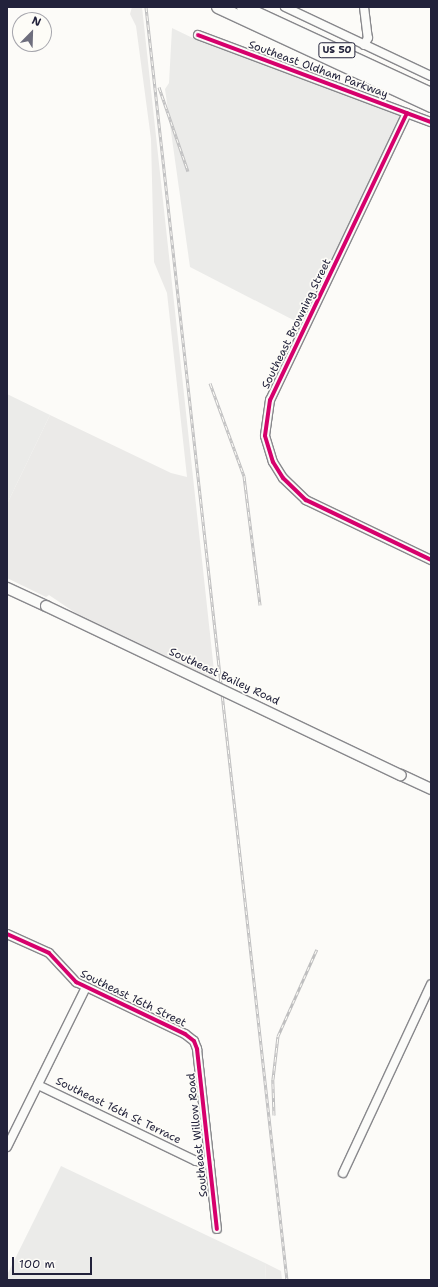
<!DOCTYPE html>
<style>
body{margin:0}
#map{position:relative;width:438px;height:1287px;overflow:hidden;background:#fcfbf8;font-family:"Shantell Sans",sans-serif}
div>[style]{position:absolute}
.built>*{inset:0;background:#ebebe9}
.green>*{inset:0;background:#ebeae8}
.roads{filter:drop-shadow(1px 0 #88888c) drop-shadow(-1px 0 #88888c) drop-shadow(0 1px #88888c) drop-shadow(0 -1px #88888c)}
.minor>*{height:8px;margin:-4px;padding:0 4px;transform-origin:4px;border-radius:4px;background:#fbfbf9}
.major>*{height:10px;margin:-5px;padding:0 5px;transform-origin:5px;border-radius:5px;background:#fbfbf9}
.highway>*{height:12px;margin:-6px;padding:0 6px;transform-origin:6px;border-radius:6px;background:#fbfbf9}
.rail>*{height:3px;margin-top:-1.5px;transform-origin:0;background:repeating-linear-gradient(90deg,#fdfcf7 0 4.5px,#bfbfc0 0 9px);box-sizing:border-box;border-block:1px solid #bfbfc0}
.bridges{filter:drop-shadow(1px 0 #88888c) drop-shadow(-1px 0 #88888c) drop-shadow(0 1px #88888c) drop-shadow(0 -1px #88888c)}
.major-bridge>*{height:10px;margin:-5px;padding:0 5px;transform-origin:5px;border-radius:5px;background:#fbfbf9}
.cycleway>*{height:4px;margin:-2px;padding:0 2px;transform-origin:2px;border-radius:2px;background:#d6006c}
span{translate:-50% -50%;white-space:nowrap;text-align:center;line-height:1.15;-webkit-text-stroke:3.5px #fdfcf7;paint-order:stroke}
.shield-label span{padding:1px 3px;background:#fdfcf7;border:1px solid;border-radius:3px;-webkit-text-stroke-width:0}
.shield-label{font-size:10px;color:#22223b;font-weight:700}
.street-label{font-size:11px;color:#22223b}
.frame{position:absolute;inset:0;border:8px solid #22223b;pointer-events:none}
.north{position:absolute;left:12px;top:12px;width:40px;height:40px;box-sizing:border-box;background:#fdfcf7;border:1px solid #a5a5ac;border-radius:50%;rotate:23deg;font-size:11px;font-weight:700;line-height:16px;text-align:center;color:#22223b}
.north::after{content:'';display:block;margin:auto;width:14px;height:18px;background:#6e6e7d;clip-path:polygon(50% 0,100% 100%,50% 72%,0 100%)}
.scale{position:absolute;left:12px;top:1257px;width:80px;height:18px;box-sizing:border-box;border:2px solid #22223b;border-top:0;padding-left:5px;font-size:12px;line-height:14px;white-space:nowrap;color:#22223b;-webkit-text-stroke:3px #fdfcf7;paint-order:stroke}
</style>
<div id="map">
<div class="built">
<div style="clip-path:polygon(172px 28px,201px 42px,393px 112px,400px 117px,303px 325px,190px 267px,165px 89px,169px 83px)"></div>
<div style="clip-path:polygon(7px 394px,50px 415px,7px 504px)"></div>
<div style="clip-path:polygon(61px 1166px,265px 1263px,266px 1280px,7px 1280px,7px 1275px)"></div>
</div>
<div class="green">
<div style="clip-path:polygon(132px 7px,142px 7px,215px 680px,80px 616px,49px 595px,46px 597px,7px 578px,7px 504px,50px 415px,171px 473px,187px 477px,167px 293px,154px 262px,151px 139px,136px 26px,130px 14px)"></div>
<div style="clip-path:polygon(265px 1263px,281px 1271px,282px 1280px,266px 1280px)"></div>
</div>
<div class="roads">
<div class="minor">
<div style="left:285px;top:7px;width:161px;rotate:25.3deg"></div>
<div style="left:364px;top:7px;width:31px;rotate:83deg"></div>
<div style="left:368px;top:38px;width:8px;rotate:120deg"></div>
<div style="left:198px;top:35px;width:249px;rotate:20.5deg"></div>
<div style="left:407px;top:113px;width:318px;rotate:115.5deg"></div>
<div style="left:270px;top:400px;width:36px;rotate:98deg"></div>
<div style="left:265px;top:436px;width:27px;rotate:73deg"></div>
<div style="left:273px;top:462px;width:19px;rotate:58deg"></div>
<div style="left:283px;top:478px;width:32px;rotate:44deg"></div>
<div style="left:306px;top:500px;width:139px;rotate:25.6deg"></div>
<div style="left:7px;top:934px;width:46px;rotate:24.3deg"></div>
<div style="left:49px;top:953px;width:40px;rotate:47deg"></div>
<div style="left:76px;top:982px;width:121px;rotate:25.5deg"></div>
<div style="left:185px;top:1034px;width:11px;rotate:38deg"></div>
<div style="left:194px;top:1041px;width:9px;rotate:69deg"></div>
<div style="left:197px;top:1049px;width:181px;rotate:83.7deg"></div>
<div style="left:38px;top:1085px;width:175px;rotate:25.7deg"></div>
<div style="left:196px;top:1161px;width:14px;rotate:8deg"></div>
<div style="left:7px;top:1147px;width:178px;rotate:-63.7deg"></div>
<div style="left:343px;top:1173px;width:208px;rotate:-65deg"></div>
</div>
<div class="major">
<div style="left:7px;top:588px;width:43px;rotate:24.8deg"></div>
<div style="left:401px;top:775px;width:33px;rotate:25deg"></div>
</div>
<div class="highway">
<div style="left:218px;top:7px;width:235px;rotate:24.9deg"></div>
<div style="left:243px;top:7px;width:207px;rotate:24.8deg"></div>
</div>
</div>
<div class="rail">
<div style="left:146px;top:7px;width:1281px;rotate:83.68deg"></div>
<div style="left:159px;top:87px;width:89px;rotate:71deg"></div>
<div style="left:210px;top:383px;width:99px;rotate:69.9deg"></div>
<div style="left:244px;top:476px;width:130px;rotate:82.9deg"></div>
<div style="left:274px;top:1115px;width:36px;rotate:-92deg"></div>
<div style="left:273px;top:1079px;width:43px;rotate:-83.4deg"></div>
<div style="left:278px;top:1036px;width:95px;rotate:-65.9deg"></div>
</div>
<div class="bridges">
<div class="major-bridge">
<div style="left:46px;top:606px;width:393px;rotate:25.5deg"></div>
</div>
</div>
<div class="cycleway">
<div style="left:198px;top:35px;width:249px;rotate:20.5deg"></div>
<div style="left:407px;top:113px;width:318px;rotate:115.5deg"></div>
<div style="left:270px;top:400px;width:36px;rotate:98deg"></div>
<div style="left:265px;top:436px;width:27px;rotate:73deg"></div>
<div style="left:273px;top:462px;width:19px;rotate:58deg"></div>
<div style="left:283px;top:478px;width:32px;rotate:44deg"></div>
<div style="left:306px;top:500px;width:139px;rotate:25.6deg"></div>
<div style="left:7px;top:934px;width:46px;rotate:24.3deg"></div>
<div style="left:49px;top:953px;width:40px;rotate:47deg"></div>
<div style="left:76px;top:982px;width:121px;rotate:25.5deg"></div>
<div style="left:185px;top:1034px;width:11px;rotate:38deg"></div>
<div style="left:194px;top:1041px;width:9px;rotate:69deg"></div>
<div style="left:197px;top:1049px;width:181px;rotate:83.7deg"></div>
</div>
<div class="shield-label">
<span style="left:337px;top:50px">US 50</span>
</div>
<div class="street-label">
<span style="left:318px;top:70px;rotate:20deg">Southeast Oldham Parkway</span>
<span style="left:297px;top:324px;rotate:-64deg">Southeast Browning Street</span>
<span style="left:224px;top:677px;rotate:25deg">Southeast Bailey Road</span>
<span style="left:133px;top:999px;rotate:26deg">Southeast 16th Street</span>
<span style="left:118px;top:1111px;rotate:26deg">Southeast 16th St Terrace</span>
<span style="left:198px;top:1135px;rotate:-96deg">Southeast Willow Road</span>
</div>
<div class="frame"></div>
<div class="north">N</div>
<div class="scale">100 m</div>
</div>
